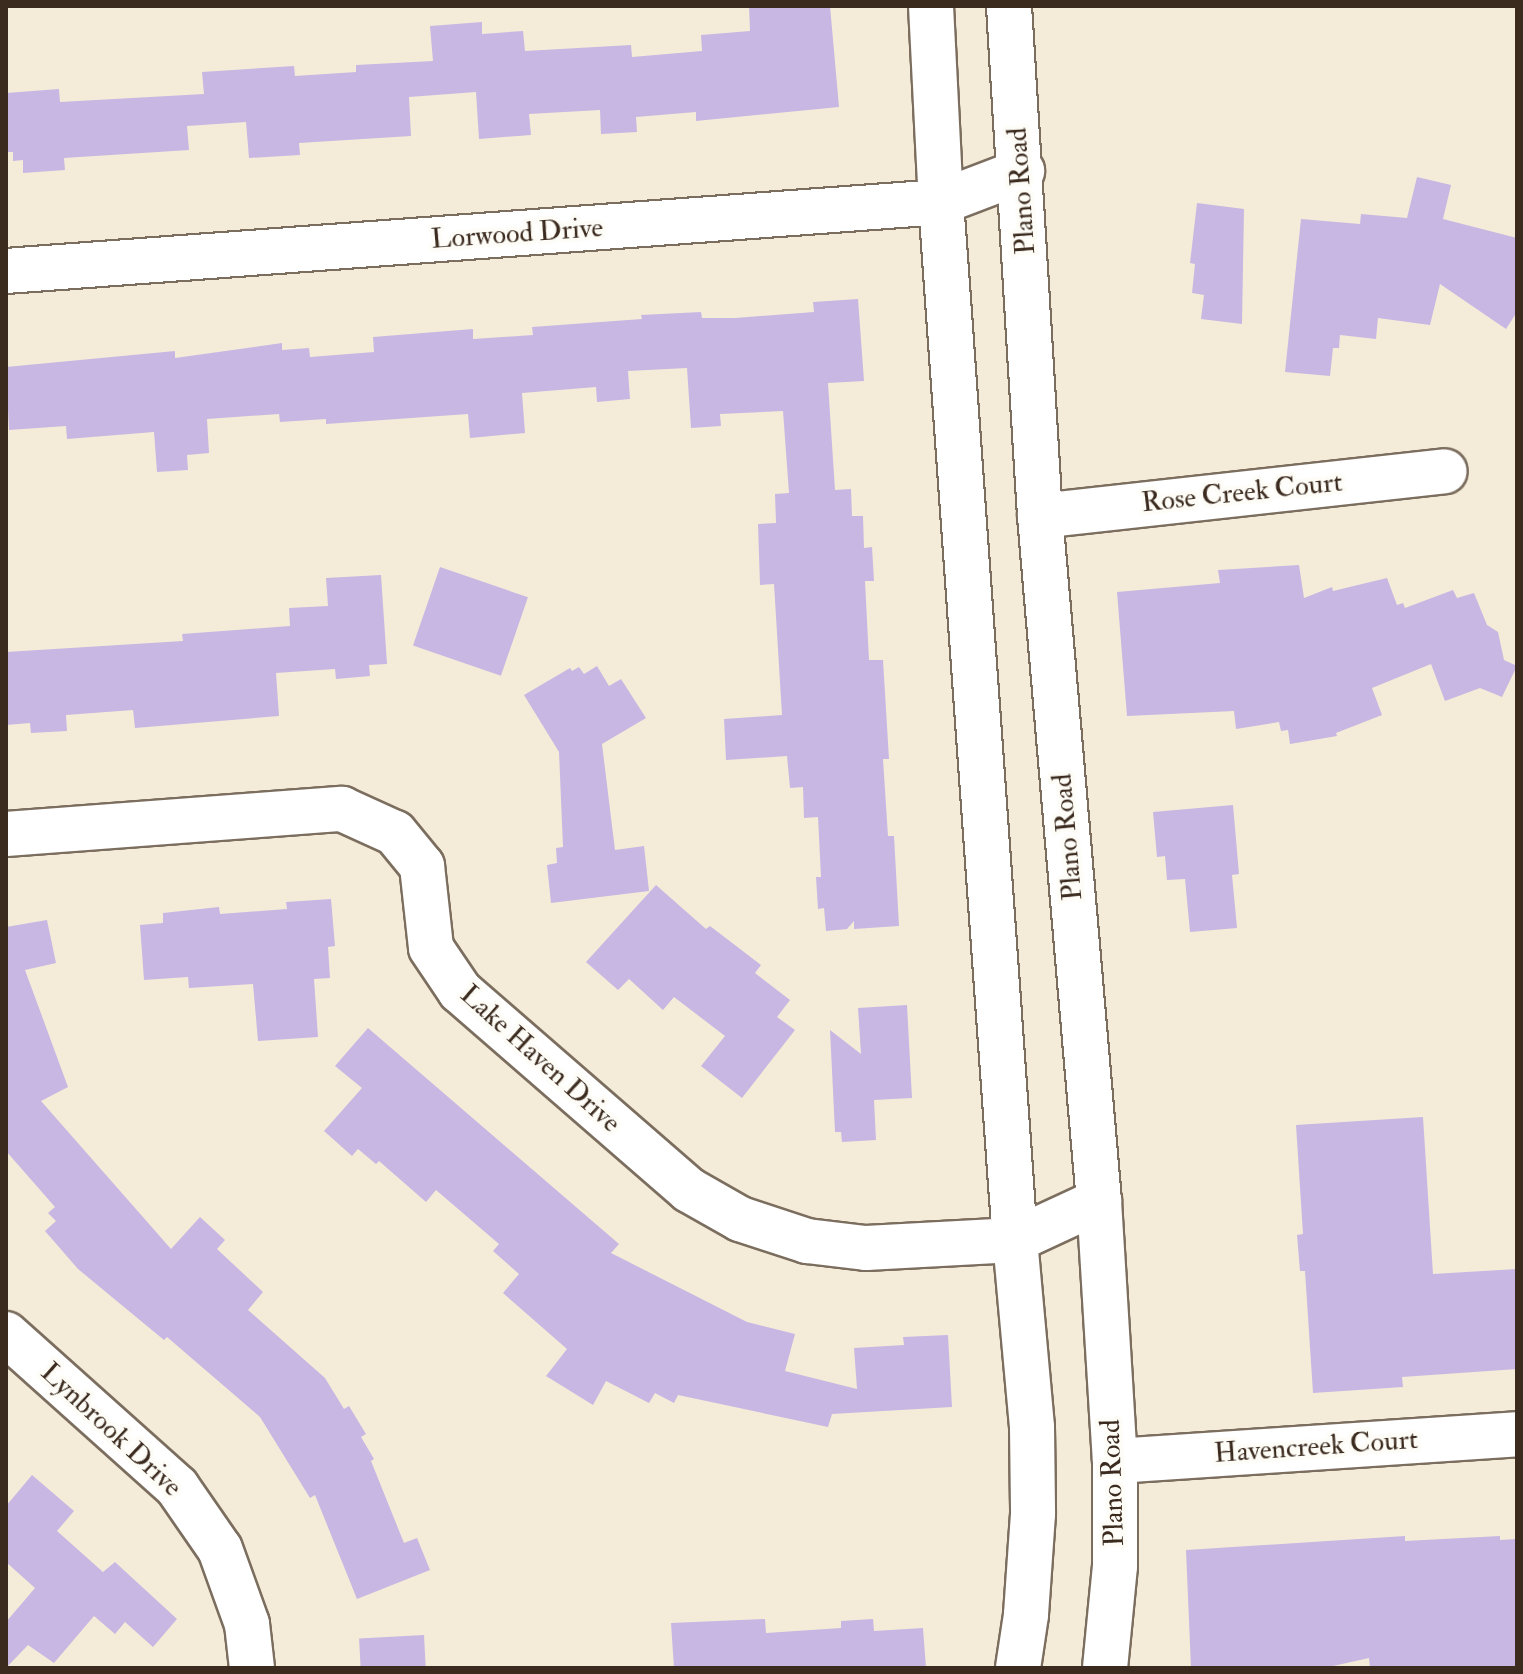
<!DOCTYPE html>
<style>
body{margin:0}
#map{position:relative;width:1523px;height:1674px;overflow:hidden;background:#f4ecd8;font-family:"IM FELL Double Pica",serif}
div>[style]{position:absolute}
.building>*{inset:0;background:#c8b7e3;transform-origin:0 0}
.roads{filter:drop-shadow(2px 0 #7c6e5f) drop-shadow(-2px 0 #7c6e5f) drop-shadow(0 2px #7c6e5f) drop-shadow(0 -2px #7c6e5f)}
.minor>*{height:44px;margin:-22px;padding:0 22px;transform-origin:22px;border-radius:22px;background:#fff}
.major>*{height:44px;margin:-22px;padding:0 22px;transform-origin:22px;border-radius:22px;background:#fff}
span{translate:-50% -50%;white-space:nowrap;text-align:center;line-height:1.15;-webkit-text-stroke:8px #fdfcf7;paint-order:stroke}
.street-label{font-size:28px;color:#3b2a1e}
.frame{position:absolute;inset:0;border:8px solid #3b2a1e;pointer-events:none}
</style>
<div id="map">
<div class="building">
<div style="clip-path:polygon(749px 6px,830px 6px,839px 107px,696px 121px,696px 112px,636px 117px,637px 132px,601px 134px,600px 110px,529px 114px,531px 135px,479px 139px,476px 92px,409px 97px,411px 136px,299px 143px,300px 155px,249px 158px,246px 122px,187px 126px,189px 150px,64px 158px,65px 170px,23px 173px,23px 160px,13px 161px,13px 152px,6px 152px,6px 93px,59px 89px,60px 102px,204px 94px,202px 72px,294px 66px,295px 76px,356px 72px,356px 65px,433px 61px,430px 26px,482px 22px,482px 34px,523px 31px,525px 51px,631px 45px,632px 57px,702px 51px,701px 35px,750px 31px)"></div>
<div style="clip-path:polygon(1417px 177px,1451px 185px,1443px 219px,1517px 238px,1517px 312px,1506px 329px,1440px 284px,1430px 325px,1378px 318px,1376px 339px,1340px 335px,1339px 348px,1333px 348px,1330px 376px,1285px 372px,1301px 219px,1360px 224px,1361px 214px,1407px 218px)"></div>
<div style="clip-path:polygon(1197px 203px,1244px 209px,1242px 324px,1201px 319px,1204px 295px,1192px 293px,1195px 264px,1190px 263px)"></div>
<div style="clip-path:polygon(858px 299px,864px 381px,828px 383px,835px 490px,851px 489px,852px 516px,863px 516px,864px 548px,872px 547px,874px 581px,865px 581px,869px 660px,883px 660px,889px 759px,883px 759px,888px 836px,894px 836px,899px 926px,854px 929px,854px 921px,847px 929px,826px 931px,824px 908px,818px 909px,816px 877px,821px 877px,818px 817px,804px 818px,803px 787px,790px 788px,787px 756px,726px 760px,724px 719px,782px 715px,774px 584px,760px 585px,758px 524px,776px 523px,775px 494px,789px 493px,783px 411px,720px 414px,721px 426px,691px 428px,687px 368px,628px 371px,630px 399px,597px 402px,596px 387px,522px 393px,525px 433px,470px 438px,468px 414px,326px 424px,326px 419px,280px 422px,279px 414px,207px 419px,209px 453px,187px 455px,188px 470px,157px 472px,154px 432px,67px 439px,66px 426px,9px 430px,6px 367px,175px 351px,175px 358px,282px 343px,282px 350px,309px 348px,310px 357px,374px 352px,373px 337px,473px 329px,473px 339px,533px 335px,532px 327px,642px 319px,641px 315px,701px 312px,702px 318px,735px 318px,814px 312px,813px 302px)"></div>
<div style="clip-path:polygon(1299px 565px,1304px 598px,1332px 587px,1333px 591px,1387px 578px,1397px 605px,1403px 603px,1405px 608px,1453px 590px,1457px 598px,1474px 593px,1487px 625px,1498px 632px,1504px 660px,1517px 666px,1502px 697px,1480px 688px,1445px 701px,1431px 664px,1372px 688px,1382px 715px,1336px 733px,1337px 736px,1290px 744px,1288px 730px,1281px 731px,1279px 722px,1236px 729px,1234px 711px,1127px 716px,1117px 592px,1220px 583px,1218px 570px)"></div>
<div style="left:440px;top:567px;width:93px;height:83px;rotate:19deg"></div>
<div style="clip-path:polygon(381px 575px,387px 664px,369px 665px,370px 676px,336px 679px,335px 669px,276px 673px,279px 716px,135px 728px,133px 710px,66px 715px,67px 731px,31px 733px,30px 723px,6px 725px,6px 652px,183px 641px,182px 634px,290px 626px,289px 608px,328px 606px,326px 578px)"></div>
<div style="clip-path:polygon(597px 666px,609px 686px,621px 679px,646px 718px,602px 744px,615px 850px,644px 846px,649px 891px,551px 903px,547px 865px,557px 863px,556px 848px,563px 847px,559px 752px,524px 695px,570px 668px,572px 671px,579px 667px,584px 674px)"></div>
<div style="clip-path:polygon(1233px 805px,1239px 874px,1232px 875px,1237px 928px,1190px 932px,1185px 879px,1167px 880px,1165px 856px,1157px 857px,1153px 812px)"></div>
<div style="clip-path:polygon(656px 885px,706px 929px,710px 926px,761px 965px,755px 973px,790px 1000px,777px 1017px,795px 1030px,742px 1098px,701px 1066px,725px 1036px,674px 997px,663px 1010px,629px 979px,618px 990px,586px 962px)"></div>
<div style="clip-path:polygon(331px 899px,335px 946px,328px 947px,330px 978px,314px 979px,318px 1037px,258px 1041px,253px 984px,189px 988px,188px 977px,144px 980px,140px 925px,163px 923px,163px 913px,219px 907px,220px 914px,287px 909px,286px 902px)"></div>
<div style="clip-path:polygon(47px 920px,56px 963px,25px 970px,68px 1087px,41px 1101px,171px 1249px,200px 1217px,225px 1240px,217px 1249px,263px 1292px,248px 1310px,325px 1378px,344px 1409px,349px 1406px,366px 1434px,361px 1437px,374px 1459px,371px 1461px,404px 1543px,417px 1538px,430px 1570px,357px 1599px,315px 1495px,310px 1498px,260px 1417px,167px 1337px,164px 1340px,78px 1269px,45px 1231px,56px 1221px,48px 1213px,55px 1207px,6px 1151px,6px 927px)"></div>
<div style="clip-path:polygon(907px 1005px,912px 1098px,874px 1100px,876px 1140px,842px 1142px,841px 1132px,835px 1132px,830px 1030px,861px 1054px,858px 1008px)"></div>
<div style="clip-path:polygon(368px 1028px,619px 1244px,611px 1253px,747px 1322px,795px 1334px,785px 1371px,857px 1389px,854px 1348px,904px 1345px,903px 1337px,948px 1335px,952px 1407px,832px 1414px,828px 1427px,678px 1395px,674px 1403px,655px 1393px,649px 1403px,606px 1381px,593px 1405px,546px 1376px,567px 1349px,503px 1293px,519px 1274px,493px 1251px,499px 1244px,436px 1190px,426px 1202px,379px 1161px,376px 1164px,358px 1149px,352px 1156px,324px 1131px,362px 1088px,335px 1066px)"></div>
<div style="clip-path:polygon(1423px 1117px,1433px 1274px,1517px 1269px,1517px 1369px,1402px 1377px,1403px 1387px,1313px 1393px,1305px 1271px,1300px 1271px,1297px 1235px,1303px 1234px,1296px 1125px)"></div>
<div style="clip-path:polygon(32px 1475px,74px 1511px,57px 1531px,103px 1572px,115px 1562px,177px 1619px,153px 1647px,125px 1622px,115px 1634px,94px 1616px,54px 1663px,28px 1645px,6px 1668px,6px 1622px,35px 1588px,6px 1562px,6px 1506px)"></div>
<div style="clip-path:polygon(1405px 1536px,1405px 1541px,1500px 1536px,1500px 1540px,1517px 1539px,1517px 1668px,1370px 1668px,1369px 1658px,1324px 1668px,1191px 1668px,1186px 1550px)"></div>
<div style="clip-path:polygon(765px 1619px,766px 1633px,841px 1628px,841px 1621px,873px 1619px,874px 1631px,923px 1628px,926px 1668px,674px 1668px,671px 1623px)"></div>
<div style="left:424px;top:1635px;width:33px;height:65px;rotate:87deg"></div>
</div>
<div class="roads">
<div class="minor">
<div style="left:6px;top:271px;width:938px;rotate:-4.22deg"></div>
<div style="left:941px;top:202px;width:87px;rotate:-20.9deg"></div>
<div style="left:1040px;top:516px;width:407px;rotate:-6.3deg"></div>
<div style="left:6px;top:834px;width:337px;rotate:-4.3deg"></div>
<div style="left:342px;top:809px;width:58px;rotate:24.4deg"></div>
<div style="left:395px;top:833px;width:43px;rotate:50.7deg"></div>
<div style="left:422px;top:866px;width:82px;rotate:83.7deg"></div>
<div style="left:431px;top:948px;width:52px;rotate:56deg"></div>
<div style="left:460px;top:991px;width:303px;rotate:41deg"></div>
<div style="left:689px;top:1190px;width:59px;rotate:29.6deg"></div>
<div style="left:740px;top:1219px;width:71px;rotate:18.2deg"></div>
<div style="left:807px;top:1241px;width:59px;rotate:6.8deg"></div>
<div style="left:866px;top:1248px;width:149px;rotate:-3.1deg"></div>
<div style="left:1015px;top:1240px;width:93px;rotate:-24.9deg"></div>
<div style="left:6px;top:1334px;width:229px;rotate:41.8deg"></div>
<div style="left:177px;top:1487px;width:75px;rotate:55.3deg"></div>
<div style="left:220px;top:1549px;width:80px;rotate:70.2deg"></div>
<div style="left:247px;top:1624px;width:44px;rotate:83.5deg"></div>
<div style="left:1115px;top:1461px;width:403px;rotate:-3.8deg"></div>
</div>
<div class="major">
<div style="left:931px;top:6px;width:196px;rotate:87.1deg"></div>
<div style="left:941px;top:202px;width:1041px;rotate:85.92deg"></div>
<div style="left:1015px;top:1240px;width:188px;rotate:84.8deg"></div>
<div style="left:1032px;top:1427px;width:87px;rotate:89.3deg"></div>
<div style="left:1033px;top:1514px;width:101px;rotate:94deg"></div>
<div style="left:1026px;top:1615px;width:54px;rotate:98.6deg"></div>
<div style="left:1009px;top:6px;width:511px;rotate:86.52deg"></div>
<div style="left:1040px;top:516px;width:688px;rotate:85.08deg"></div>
<div style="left:1099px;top:1201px;width:260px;rotate:86.5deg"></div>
<div style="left:1115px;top:1461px;width:105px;rotate:90deg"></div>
<div style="left:1115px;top:1566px;width:102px;rotate:95.6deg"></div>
</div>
</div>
<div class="street-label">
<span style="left:1022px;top:191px;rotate:-94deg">Plano Road</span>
<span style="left:517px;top:234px;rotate:-4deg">Lorwood Drive</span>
<span style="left:1242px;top:493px;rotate:-6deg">Rose Creek Court</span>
<span style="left:1068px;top:837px;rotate:-95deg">Plano Road</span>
<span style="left:540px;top:1059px;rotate:42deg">Lake Haven Drive</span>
<span style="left:111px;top:1430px;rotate:43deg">Lynbrook Drive</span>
<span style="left:1316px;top:1447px;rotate:-4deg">Havencreek Court</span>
<span style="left:1113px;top:1483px;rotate:-92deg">Plano Road</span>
</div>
<div class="frame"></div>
</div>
